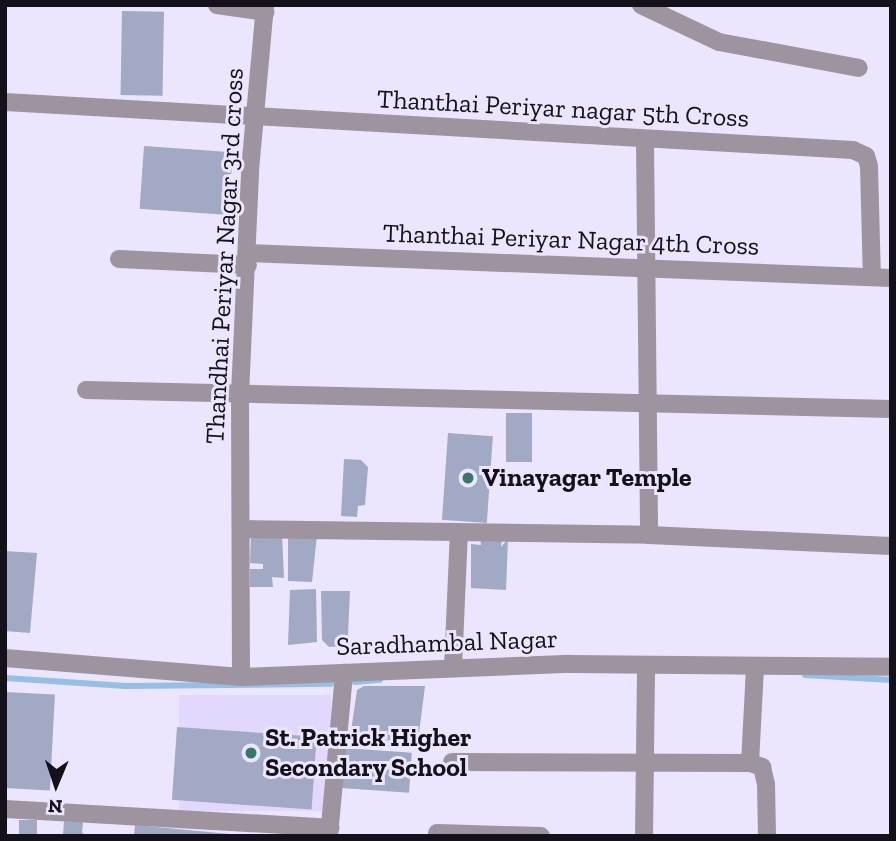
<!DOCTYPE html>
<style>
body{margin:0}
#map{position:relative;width:896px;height:841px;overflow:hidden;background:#ebe5fd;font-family:"Zilla Slab",serif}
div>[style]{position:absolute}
.built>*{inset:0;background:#e2d8fd;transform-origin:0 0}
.stream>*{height:6px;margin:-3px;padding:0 3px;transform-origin:3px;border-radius:3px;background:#97bee5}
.building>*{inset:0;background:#a1a9c5;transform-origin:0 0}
.minor>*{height:18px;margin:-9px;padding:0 9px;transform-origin:9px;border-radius:9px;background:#9e949f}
.dots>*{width:19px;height:19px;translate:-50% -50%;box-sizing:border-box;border:4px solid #ebe5fd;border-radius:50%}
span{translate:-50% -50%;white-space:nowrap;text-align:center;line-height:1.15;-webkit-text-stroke:6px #ebe5fd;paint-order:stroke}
.street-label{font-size:26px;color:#14111b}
.poi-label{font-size:26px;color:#14111b;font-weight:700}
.left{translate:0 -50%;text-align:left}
.frame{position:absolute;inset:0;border:7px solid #14111b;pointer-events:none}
.north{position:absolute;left:21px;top:750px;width:70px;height:70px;-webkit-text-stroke:5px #ebe5fd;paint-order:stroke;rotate:182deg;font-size:19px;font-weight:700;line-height:28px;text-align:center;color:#14111b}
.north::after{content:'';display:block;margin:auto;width:24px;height:32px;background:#14111b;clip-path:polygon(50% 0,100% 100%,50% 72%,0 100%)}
</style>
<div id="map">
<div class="built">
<div style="left:179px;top:695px;width:152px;height:116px"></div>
</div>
<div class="stream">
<div style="left:805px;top:675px;width:86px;rotate:3.3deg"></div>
<div style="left:5px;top:678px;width:121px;rotate:3.8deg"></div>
<div style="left:126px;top:686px;width:205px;rotate:-0.6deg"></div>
<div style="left:355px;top:682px;width:25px;rotate:-5deg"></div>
</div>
<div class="building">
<div style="left:122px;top:11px;width:42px;height:84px;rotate:1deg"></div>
<div style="left:144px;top:146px;width:89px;height:63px;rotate:4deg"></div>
<div style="left:506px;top:413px;width:26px;height:49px"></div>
<div style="left:448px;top:433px;width:45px;height:87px;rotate:4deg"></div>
<div style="clip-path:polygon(344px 459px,361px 460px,368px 467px,365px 505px,358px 506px,357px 517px,341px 516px)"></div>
<div style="clip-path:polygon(251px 534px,282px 534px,284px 578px,272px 577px,273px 587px,250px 587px,250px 569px,263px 569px,263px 564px,250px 563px)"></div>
<div style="clip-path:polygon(288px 534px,317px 535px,312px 582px,288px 581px)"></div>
<div style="clip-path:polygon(480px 537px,502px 539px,501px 547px,508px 539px,506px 590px,471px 588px,471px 544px,481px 545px)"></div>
<div style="clip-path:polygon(5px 551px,37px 553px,30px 633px,5px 631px)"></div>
<div style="clip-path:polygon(316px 589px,317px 642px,288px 645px,290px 590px)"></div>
<div style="clip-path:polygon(321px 591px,350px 591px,348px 635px,352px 645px,329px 647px,322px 640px)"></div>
<div style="clip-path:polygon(364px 686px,425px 686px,417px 749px,349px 745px,357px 690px)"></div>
<div style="left:5px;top:692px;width:50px;height:96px;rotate:3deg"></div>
<div style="left:177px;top:727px;width:140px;height:73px;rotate:4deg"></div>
<div style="left:344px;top:748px;width:68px;height:40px;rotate:4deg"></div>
<div style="left:19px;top:820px;width:18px;height:16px"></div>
<div style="clip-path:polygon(64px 821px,83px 822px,82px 833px,90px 836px,63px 836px)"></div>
<div style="clip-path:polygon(135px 825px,230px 834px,230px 836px,134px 836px)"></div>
</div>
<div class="minor">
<div style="left:217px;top:5px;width:49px;rotate:8.3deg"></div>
<div style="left:641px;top:5px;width:86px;rotate:25.4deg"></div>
<div style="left:719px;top:42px;width:142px;rotate:10.5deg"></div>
<div style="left:5px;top:102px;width:849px;rotate:3.24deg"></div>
<div style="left:853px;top:150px;width:14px;rotate:25deg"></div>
<div style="left:866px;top:156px;width:10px;rotate:73deg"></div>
<div style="left:869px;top:166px;width:111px;rotate:88.5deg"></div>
<div style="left:645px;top:142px;width:393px;rotate:89.4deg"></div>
<div style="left:249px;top:253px;width:642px;rotate:2.23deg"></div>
<div style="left:119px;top:259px;width:129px;rotate:2.7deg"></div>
<div style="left:86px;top:390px;width:805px;rotate:1.35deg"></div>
<div style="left:244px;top:529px;width:405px;rotate:0.8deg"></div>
<div style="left:649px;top:535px;width:242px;rotate:2.6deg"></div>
<div style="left:5px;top:658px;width:237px;rotate:4.6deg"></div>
<div style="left:241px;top:677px;width:329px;rotate:-2.3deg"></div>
<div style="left:570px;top:664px;width:321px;rotate:0.5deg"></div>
<div style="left:453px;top:668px;width:135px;rotate:-87.5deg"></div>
<div style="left:241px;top:677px;width:283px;rotate:-90.2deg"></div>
<div style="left:240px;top:394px;width:224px;rotate:-87.4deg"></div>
<div style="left:250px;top:170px;width:166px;rotate:-84.8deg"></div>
<div style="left:452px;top:762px;width:298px;rotate:0.2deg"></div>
<div style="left:750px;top:763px;width:13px;rotate:18deg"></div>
<div style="left:762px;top:767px;width:17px;rotate:77deg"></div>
<div style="left:766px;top:784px;width:52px;rotate:88.9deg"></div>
<div style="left:750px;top:763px;width:97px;rotate:-87deg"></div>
<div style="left:5px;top:809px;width:326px;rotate:3.3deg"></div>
<div style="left:437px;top:833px;width:104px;rotate:1.7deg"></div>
<div style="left:329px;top:836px;width:164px;rotate:-84.7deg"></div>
<div style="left:644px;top:836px;width:171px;rotate:-89.3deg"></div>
</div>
<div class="dots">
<div style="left:468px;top:478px;background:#377767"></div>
<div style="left:251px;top:753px;background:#377767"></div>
</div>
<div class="street-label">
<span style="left:563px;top:109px;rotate:3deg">Thanthai Periyar nagar 5th Cross</span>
<span style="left:571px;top:240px;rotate:2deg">Thanthai Periyar Nagar 4th Cross</span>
<span style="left:225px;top:256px;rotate:-87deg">Thandhai Periyar Nagar 3rd cross</span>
<span style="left:447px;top:643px;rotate:-2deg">Saradhambal Nagar</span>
</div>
<div class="poi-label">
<span class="left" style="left:482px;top:478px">Vinayagar Temple</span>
<span class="left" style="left:265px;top:753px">St. Patrick Higher<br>Secondary School</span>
</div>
<div class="frame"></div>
<div class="north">N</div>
</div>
